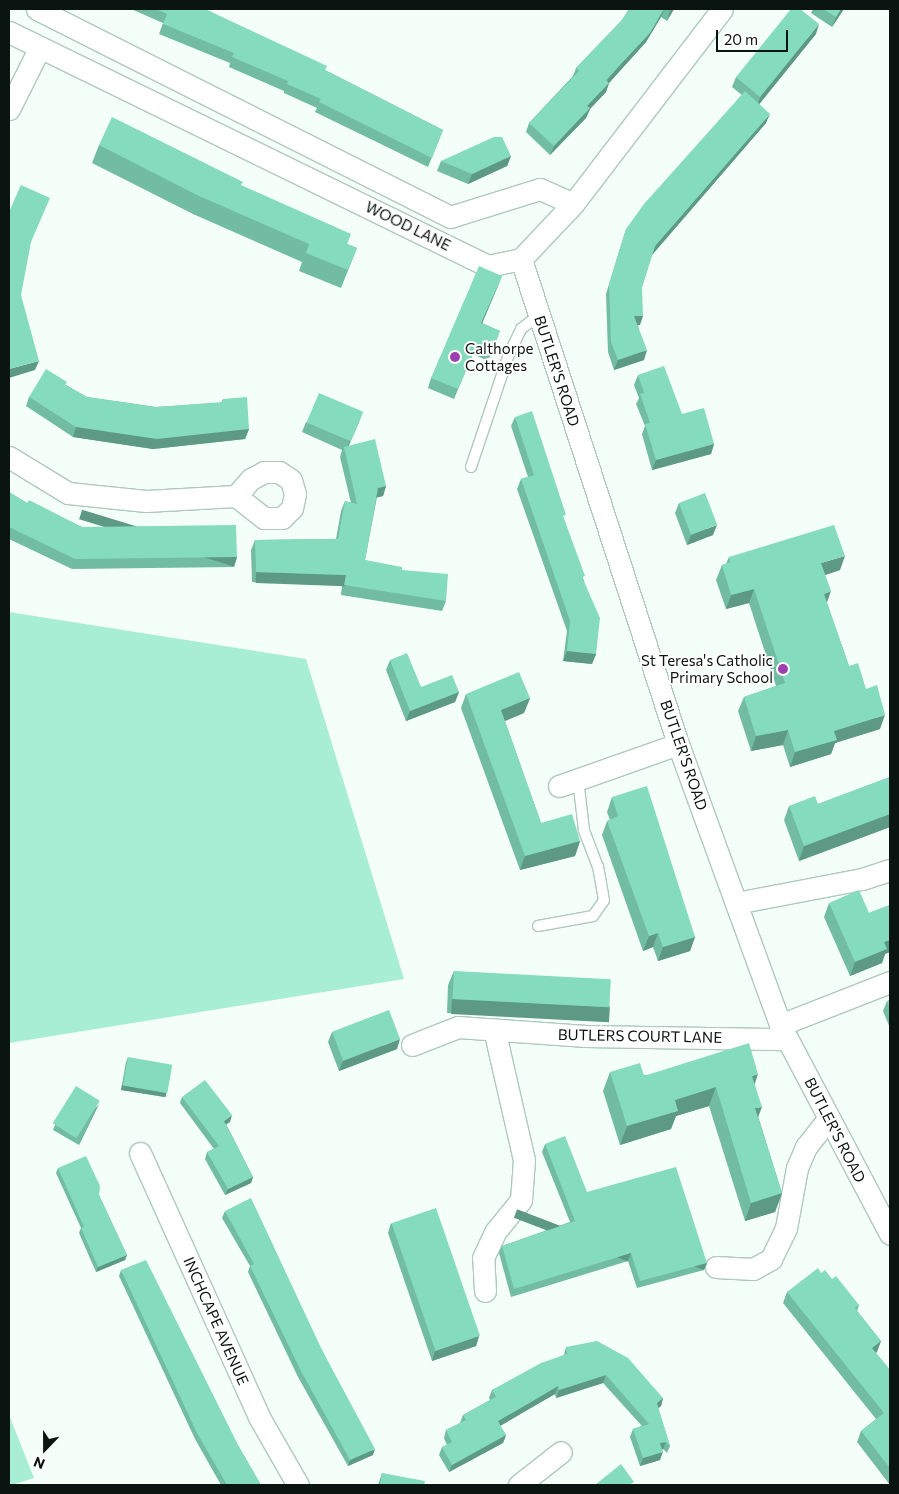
<!DOCTYPE html>
<style>
body{margin:0}
#map{position:relative;width:899px;height:1494px;overflow:hidden;background:#f4fffa;font-family:Commissioner,sans-serif}
div>[style]{position:absolute}
.green>*{inset:0;background:#a7eed5}
.roads{filter:drop-shadow(1px 0 #afc9bf) drop-shadow(-1px 0 #afc9bf) drop-shadow(0 1px #afc9bf) drop-shadow(0 -1px #afc9bf)}
.service>*{height:10px;margin:-5px;padding:0 5px;transform-origin:5px;border-radius:5px;background:#fff}
.minor>*{height:21px;margin:-10.5px;padding:0 10.5px;transform-origin:10.5px;border-radius:10.5px;background:#fff}
.wall>*{inset:0;background:#72bca3}
.shaded-wall>*{inset:0;background:#5d9985;transform-origin:0 0}
.building>*{inset:0;background:#85dbbe;transform-origin:0 0}
.dots>*{width:14px;height:14px;translate:-50% -50%;box-sizing:border-box;border:2px solid #fff;border-radius:50%}
span{translate:-50% -50%;white-space:nowrap;text-align:center;line-height:1.15;-webkit-text-stroke:4px #fff;paint-order:stroke}
.street-label{font-size:15px;color:#0a1410}
.poi-label{font-size:15px;color:#0a1410}
.left{translate:0 -50%;text-align:left}
.right{translate:-100% -50%;text-align:right}
.frame{position:absolute;inset:0;border:10px solid #0a1410;pointer-events:none}
.north{position:absolute;left:20px;top:1424px;width:50px;height:50px;-webkit-text-stroke:4px #fff;paint-order:stroke;rotate:202deg;font-size:14px;font-weight:700;line-height:20px;text-align:center;color:#0a1410}
.north::after{content:'';display:block;margin:auto;width:18px;height:22px;background:#0a1410;clip-path:polygon(50% 0,100% 100%,50% 72%,0 100%)}
.scale{position:absolute;left:716px;top:30px;width:72px;height:22px;box-sizing:border-box;border:2px solid #0a1410;border-top:0;padding-left:6px;font-size:15px;line-height:18px;white-space:nowrap;color:#0a1410;-webkit-text-stroke:4px #fff;paint-order:stroke}
</style>
<div id="map">
<div class="green">
<div style="clip-path:polygon(9px 612px,306px 659px,404px 979px,9px 1043px)"></div>
<div style="clip-path:polygon(9px 1415px,34px 1478px,12px 1485px,9px 1485px)"></div>
</div>
<div class="roads">
<div class="service">
<div style="left:471px;top:467px;width:119px;rotate:-71.4deg"></div>
<div style="left:509px;top:354px;width:28px;rotate:-64deg"></div>
<div style="left:521px;top:329px;width:23px;rotate:-38deg"></div>
<div style="left:538px;top:926px;width:56px;rotate:-10.3deg"></div>
<div style="left:593px;top:916px;width:19px;rotate:-55deg"></div>
<div style="left:604px;top:900px;width:34px;rotate:-100deg"></div>
<div style="left:598px;top:867px;width:40px;rotate:-111deg"></div>
<div style="left:584px;top:830px;width:51px;rotate:-96.7deg"></div>
</div>
<div class="minor">
<div style="left:37px;top:9px;width:462px;rotate:26.7deg"></div>
<div style="left:450px;top:217px;width:94px;rotate:-17.3deg"></div>
<div style="left:540px;top:189px;width:36px;rotate:24deg"></div>
<div style="left:9px;top:32px;width:533px;rotate:26.04deg"></div>
<div style="left:488px;top:266px;width:34px;rotate:-12deg"></div>
<div style="left:521px;top:259px;width:76px;rotate:-46.6deg"></div>
<div style="left:573px;top:204px;width:245px;rotate:-52.6deg"></div>
<div style="left:9px;top:109px;width:69px;rotate:-63.4deg"></div>
<div style="left:521px;top:259px;width:510px;rotate:72.06deg"></div>
<div style="left:678px;top:744px;width:299px;rotate:70deg"></div>
<div style="left:780px;top:1025px;width:236px;rotate:62.2deg"></div>
<div style="left:9px;top:457px;width:69px;rotate:31.4deg"></div>
<div style="left:68px;top:493px;width:78px;rotate:5.9deg"></div>
<div style="left:146px;top:501px;width:90px;rotate:-3.2deg"></div>
<div style="left:236px;top:496px;width:23px;rotate:-49deg"></div>
<div style="left:251px;top:479px;width:15px;rotate:-28deg"></div>
<div style="left:264px;top:472px;width:15px"></div>
<div style="left:279px;top:472px;width:14px;rotate:34deg"></div>
<div style="left:291px;top:480px;width:15px;rotate:74deg"></div>
<div style="left:295px;top:494px;width:14px;rotate:102deg"></div>
<div style="left:292px;top:508px;width:14px;rotate:135deg"></div>
<div style="left:282px;top:518px;width:18px;rotate:180deg"></div>
<div style="left:264px;top:518px;width:36px;rotate:-142deg"></div>
<div style="left:559px;top:786px;width:126px;rotate:-19.4deg"></div>
<div style="left:736px;top:903px;width:128px;rotate:-10.8deg"></div>
<div style="left:862px;top:879px;width:29px;rotate:-18deg"></div>
<div style="left:780px;top:1025px;width:118px;rotate:-21.4deg"></div>
<div style="left:412px;top:1045px;width:49px;rotate:-21.4deg"></div>
<div style="left:458px;top:1027px;width:128px;rotate:4deg"></div>
<div style="left:586px;top:1036px;width:201px;rotate:0.9deg"></div>
<div style="left:140px;top:1153px;width:290px;rotate:65.7deg"></div>
<div style="left:259px;top:1417px;width:78px;rotate:60.2deg"></div>
<div style="left:716px;top:1267px;width:37px;rotate:3deg"></div>
<div style="left:753px;top:1269px;width:21px;rotate:-29deg"></div>
<div style="left:771px;top:1259px;width:34px;rotate:-64deg"></div>
<div style="left:786px;top:1228px;width:61px;rotate:-79.6deg"></div>
<div style="left:797px;top:1168px;width:23px;rotate:-67deg"></div>
<div style="left:806px;top:1147px;width:37px;rotate:-52deg"></div>
<div style="left:485px;top:1291px;width:33px;rotate:-93deg"></div>
<div style="left:483px;top:1258px;width:29px;rotate:-65deg"></div>
<div style="left:495px;top:1232px;width:41px;rotate:-50.9deg"></div>
<div style="left:521px;top:1200px;width:40px;rotate:-85.7deg"></div>
<div style="left:524px;top:1160px;width:134px;rotate:-102.9deg"></div>
<div style="left:519px;top:1485px;width:53px;rotate:-38.2deg"></div>
</div>
</div>
<div class="wall">
<div style="clip-path:polygon(131px 9px,205px 9px,443px 130px,428px 167px,315px 112px,317px 108px,284px 93px,284px 91px,229px 67px,230px 63px,159px 34px,163px 23px)"></div>
<div style="clip-path:polygon(629px 9px,674px 9px,667px 21px,661px 17px,646px 42px,609px 83px,606px 92px,590px 109px,586px 118px,550px 155px,526px 132px,529px 123px,573px 76px,576px 68px,622px 20px)"></div>
<div style="clip-path:polygon(813px 9px,844px 9px,832px 27px,811px 13px)"></div>
<div style="clip-path:polygon(816px 34px,759px 104px,766px 123px,652px 255px,642px 287px,640px 325px,638px 325px,644px 360px,614px 370px,608px 352px,606px 294px,626px 229px,742px 95px,732px 87px,736px 77px)"></div>
<div style="clip-path:polygon(99px 145px,241px 186px,347px 244px,357px 248px,341px 288px,299px 271px,302px 262px,193px 214px,92px 163px)"></div>
<div style="clip-path:polygon(511px 156px,507px 166px,468px 184px,437px 171px,441px 161px)"></div>
<div style="clip-path:polygon(502px 276px,482px 323px,500px 331px,488px 361px,473px 354px,454px 399px,428px 388px,431px 378px)"></div>
<div style="clip-path:polygon(638px 375px,682px 414px,714px 444px,711px 454px,652px 470px,642px 434px,645px 426px,636px 404px,639px 398px,634px 385px)"></div>
<div style="clip-path:polygon(66px 385px,87px 397px,156px 407px,221px 403px,223px 399px,249px 429px,245px 439px,153px 449px,73px 437px,26px 406px,29px 397px)"></div>
<div style="clip-path:polygon(515px 417px,564px 519px,584px 581px,596px 654px,592px 664px,563px 661px,567px 631px,517px 489px,521px 479px,528px 477px,511px 426px)"></div>
<div style="clip-path:polygon(306px 422px,359px 422px,348px 446px,386px 486px,383px 496px,377px 497px,365px 560px,402px 570px,446px 601px,442px 611px,341px 595px,342px 585px,252px 582px,251px 550px,255px 540px,336px 539px,341px 511px,345px 501px,351px 503px,340px 457px,342px 450px,302px 432px)"></div>
<div style="clip-path:polygon(9px 492px,27px 503px,82px 527px,237px 557px,234px 567px,72px 569px,9px 539px)"></div>
<div style="clip-path:polygon(679px 503px,713px 535px,687px 545px,675px 513px)"></div>
<div style="clip-path:polygon(729px 557px,840px 570px,825px 575px,827px 603px,849px 666px,866px 689px,880px 729px,835px 743px,831px 754px,790px 767px,783px 745px,751px 751px,738px 711px,744px 697px,776px 686px,749px 603px,726px 609px,716px 580px,722px 565px,726px 564px)"></div>
<div style="clip-path:polygon(390px 660px,421px 687px,459px 692px,455px 702px,406px 721px,386px 670px)"></div>
<div style="clip-path:polygon(466px 694px,530px 698px,524px 713px,505px 721px,541px 823px,580px 841px,575px 856px,520px 870px,461px 708px)"></div>
<div style="clip-path:polygon(890px 777px,890px 827px,799px 861px,784px 820px,789px 806px,818px 804px)"></div>
<div style="clip-path:polygon(612px 797px,695px 937px,690px 951px,658px 961px,653px 947px,643px 951px,602px 835px,607px 821px,610px 820px,607px 812px)"></div>
<div style="clip-path:polygon(829px 903px,869px 913px,890px 905px,890px 952px,885px 954px,882px 963px,850px 976px,824px 917px)"></div>
<div style="clip-path:polygon(454px 971px,610px 1006px,604px 1021px,447px 1013px,448px 985px)"></div>
<div style="clip-path:polygon(890px 1000px,890px 1028px,883px 1011px,887px 1001px)"></div>
<div style="clip-path:polygon(332px 1032px,397px 1049px,339px 1071px,328px 1042px)"></div>
<div style="clip-path:polygon(128px 1057px,166px 1092px,164px 1097px,121px 1090px,126px 1062px)"></div>
<div style="clip-path:polygon(610px 1072px,755px 1085px,758px 1116px,782px 1193px,775px 1212px,745px 1221px,709px 1106px,676px 1116px,671px 1129px,620px 1145px,603px 1091px)"></div>
<div style="clip-path:polygon(182px 1097px,230px 1122px,226px 1124px,253px 1177px,251px 1183px,225px 1195px,205px 1159px,207px 1152px,214px 1149px,180px 1103px)"></div>
<div style="clip-path:polygon(98px 1106px,79px 1145px,53px 1130px,55px 1125px)"></div>
<div style="clip-path:polygon(545px 1144px,587px 1192px,707px 1263px,704px 1270px,637px 1288px,628px 1261px,511px 1297px,499px 1253px,502px 1246px,570px 1222px,542px 1152px)"></div>
<div style="clip-path:polygon(58px 1168px,99px 1195px,127px 1255px,125px 1260px,96px 1272px,79px 1233px,81px 1228px,56px 1173px)"></div>
<div style="clip-path:polygon(225px 1211px,322px 1350px,373px 1455px,348px 1466px,298px 1377px,248px 1272px,250px 1266px,222px 1218px)"></div>
<div style="clip-path:polygon(391px 1223px,479px 1336px,476px 1346px,432px 1361px,388px 1233px)"></div>
<div style="clip-path:polygon(121px 1270px,239px 1447px,261px 1485px,221px 1485px,195px 1439px,119px 1276px)"></div>
<div style="clip-path:polygon(821px 1273px,859px 1305px,857px 1311px,881px 1341px,876px 1353px,890px 1370px,890px 1485px,857px 1442px,861px 1431px,876px 1419px,783px 1303px,787px 1292px)"></div>
<div style="clip-path:polygon(566px 1347px,663px 1398px,661px 1406px,658px 1408px,670px 1446px,667px 1453px,663px 1449px,662px 1450px,660px 1460px,640px 1466px,630px 1437px,633px 1429px,642px 1426px,603px 1383px,556px 1398px,555px 1394px,523px 1412px,500px 1426px,506px 1435px,503px 1443px,449px 1472px,439px 1455px,442px 1447px,447px 1445px,444px 1438px,446px 1430px,460px 1423px,463px 1415px,490px 1400px,489px 1398px,492px 1390px,564px 1355px)"></div>
<div style="clip-path:polygon(382px 1473px,424px 1485px,378px 1485px)"></div>
</div>
<div class="shaded-wall">
<div style="clip-path:polygon(665px 9px,661px 17px,646px 42px,609px 83px,606px 92px,590px 109px,586px 118px,550px 155px,554px 146px)"></div>
<div style="clip-path:polygon(672px 9px,674px 9px,667px 21px,670px 11px)"></div>
<div style="clip-path:polygon(841px 9px,844px 9px,832px 27px,836px 17px)"></div>
<div style="clip-path:polygon(819px 24px,816px 34px,757px 107px,760px 97px)"></div>
<div style="clip-path:polygon(770px 114px,766px 123px,652px 255px,655px 246px)"></div>
<div style="clip-path:polygon(511px 156px,507px 166px,468px 184px,472px 174px)"></div>
<div style="clip-path:polygon(502px 276px,498px 286px,478px 333px,481px 323px)"></div>
<div style="clip-path:polygon(634px 316px,643px 316px,640px 325px,631px 326px)"></div>
<div style="clip-path:polygon(647px 350px,644px 360px,614px 370px,618px 360px)"></div>
<div style="clip-path:polygon(39px 361px,35px 370px,9px 378px,9px 369px)"></div>
<div style="clip-path:polygon(363px 412px,359px 422px,346px 452px,349px 442px)"></div>
<div style="clip-path:polygon(76px 427px,249px 429px,245px 439px,153px 449px,73px 437px)"></div>
<div style="clip-path:polygon(714px 444px,711px 454px,652px 470px,656px 460px)"></div>
<div style="clip-path:polygon(386px 486px,383px 496px,375px 498px,378px 488px)"></div>
<div style="clip-path:polygon(717px 525px,713px 535px,687px 545px,691px 535px)"></div>
<div style="clip-path:polygon(845px 556px,840px 570px,816px 578px,821px 563px)"></div>
<div style="left:237px;top:557px;width:10px;height:162px;rotate:107deg"></div>
<div style="left:256px;top:572px;width:90px;height:11px;rotate:2deg"></div>
<div style="clip-path:polygon(754px 589px,749px 603px,726px 609px,731px 595px)"></div>
<div style="clip-path:polygon(831px 591px,826px 605px,824px 594px)"></div>
<div style="clip-path:polygon(567px 651px,596px 654px,592px 664px,563px 661px)"></div>
<div style="clip-path:polygon(459px 692px,455px 702px,406px 721px,410px 711px)"></div>
<div style="clip-path:polygon(530px 698px,524px 713px,495px 725px,501px 710px)"></div>
<div style="clip-path:polygon(885px 715px,880px 729px,835px 743px,831px 754px,790px 767px,795px 752px,834px 731px)"></div>
<div style="clip-path:polygon(788px 730px,783px 745px,751px 751px,756px 736px)"></div>
<div style="clip-path:polygon(890px 814px,890px 827px,799px 861px,804px 846px)"></div>
<div style="clip-path:polygon(580px 841px,575px 856px,520px 870px,525px 856px)"></div>
<div style="clip-path:polygon(658px 933px,653px 947px,643px 951px,649px 936px)"></div>
<div style="clip-path:polygon(695px 937px,690px 951px,658px 961px,663px 947px)"></div>
<div style="clip-path:polygon(890px 940px,890px 952px,885px 954px,882px 963px,850px 976px,855px 962px,884px 942px)"></div>
<div style="left:452px;top:999px;width:158px;height:15px;rotate:3deg"></div>
<div style="clip-path:polygon(400px 1039px,397px 1049px,339px 1071px,343px 1061px)"></div>
<div style="clip-path:polygon(758px 1074px,752px 1092px,752px 1076px)"></div>
<div style="left:122px;top:1085px;width:45px;height:5px;rotate:9deg"></div>
<div style="clip-path:polygon(716px 1087px,709px 1106px,676px 1116px,671px 1129px,620px 1145px,627px 1126px,675px 1100px)"></div>
<div style="clip-path:polygon(100px 1101px,98px 1106px,79px 1145px,81px 1140px)"></div>
<div style="clip-path:polygon(762px 1107px,755px 1125px,755px 1108px)"></div>
<div style="clip-path:polygon(232px 1115px,230px 1122px,222px 1127px,224px 1121px)"></div>
<div style="clip-path:polygon(253px 1177px,251px 1183px,225px 1195px,228px 1189px)"></div>
<div style="clip-path:polygon(782px 1193px,775px 1212px,745px 1221px,751px 1203px)"></div>
<div style="left:631px;top:1253px;width:9px;height:122px;rotate:111deg"></div>
<div style="clip-path:polygon(127px 1255px,125px 1260px,96px 1272px,98px 1267px)"></div>
<div style="left:707px;top:1263px;width:8px;height:69px;rotate:113deg"></div>
<div style="clip-path:polygon(479px 1336px,476px 1346px,432px 1361px,435px 1351px)"></div>
<div style="clip-path:polygon(881px 1341px,877px 1352px,868px 1359px,872px 1348px)"></div>
<div style="clip-path:polygon(606px 1375px,603px 1383px,556px 1398px,559px 1390px)"></div>
<div style="clip-path:polygon(558px 1386px,555px 1394px,495px 1429px,498px 1421px)"></div>
<div style="clip-path:polygon(663px 1398px,661px 1406px,654px 1411px,657px 1403px)"></div>
<div style="clip-path:polygon(506px 1435px,503px 1443px,449px 1472px,452px 1465px)"></div>
<div style="clip-path:polygon(666px 1442px,663px 1449px,657px 1451px,660px 1443px)"></div>
<div style="clip-path:polygon(375px 1449px,373px 1455px,348px 1466px,350px 1460px)"></div>
<div style="clip-path:polygon(663px 1452px,660px 1460px,640px 1466px,643px 1458px)"></div>
</div>
<div class="building">
<div style="clip-path:polygon(156px 9px,205px 9px,327px 66px,325px 70px,443px 130px,432px 158px,319px 102px,321px 99px,287px 84px,288px 81px,232px 57px,234px 53px,163px 24px,167px 14px)"></div>
<div style="clip-path:polygon(629px 9px,664px 9px,650px 33px,606px 80px,609px 83px,587px 106px,590px 108px,554px 146px,529px 123px,579px 71px,576px 68px,622px 20px)"></div>
<div style="clip-path:polygon(791px 9px,800px 9px,819px 24px,760px 97px,736px 77px)"></div>
<div style="clip-path:polygon(823px 9px,841px 9px,836px 17px)"></div>
<div style="clip-path:polygon(745px 91px,770px 114px,655px 246px,642px 287px,643px 316px,634px 316px,647px 350px,618px 360px,611px 342px,609px 284px,626px 229px,644px 204px)"></div>
<div style="clip-path:polygon(112px 117px,243px 182px,241px 185px,351px 234px,347px 244px,357px 248px,348px 270px,306px 253px,309px 244px,199px 196px,99px 145px)"></div>
<div style="clip-path:polygon(494px 137px,502px 137px,511px 156px,472px 174px,441px 161px)"></div>
<div style="clip-path:polygon(21px 185px,50px 198px,31px 242px,21px 295px,39px 361px,9px 369px,9px 212px)"></div>
<div style="clip-path:polygon(479px 266px,502px 276px,481px 323px,500px 331px,491px 351px,477px 345px,458px 389px,431px 378px)"></div>
<div style="clip-path:polygon(664px 366px,682px 414px,704px 408px,714px 444px,656px 460px,645px 424px,650px 423px,640px 394px,644px 393px,638px 375px)"></div>
<div style="clip-path:polygon(46px 369px,67px 382px,65px 385px,87px 397px,156px 407px,223px 402px,223px 399px,247px 397px,249px 429px,157px 439px,76px 427px,29px 397px)"></div>
<div style="left:319px;top:393px;width:48px;height:32px;rotate:23deg"></div>
<div style="clip-path:polygon(532px 411px,566px 515px,563px 516px,585px 576px,582px 577px,600px 618px,596px 654px,567px 651px,570px 621px,521px 479px,534px 475px,515px 417px)"></div>
<div style="clip-path:polygon(375px 439px,386px 486px,378px 488px,365px 560px,402px 567px,402px 570px,448px 574px,446px 601px,344px 585px,346px 575px,256px 572px,255px 540px,338px 539px,345px 501px,357px 504px,344px 447px)"></div>
<div style="clip-path:polygon(9px 492px,27px 503px,29px 500px,82px 527px,236px 525px,237px 557px,75px 559px,9px 527px)"></div>
<div style="left:705px;top:493px;width:34px;height:28px;rotate:69deg"></div>
<div style="clip-path:polygon(834px 525px,845px 556px,821px 563px,831px 591px,824px 594px,849px 666px,858px 663px,866px 689px,877px 685px,885px 715px,834px 731px,837px 740px,795px 752px,788px 730px,756px 736px,744px 697px,785px 683px,754px 589px,731px 595px,722px 565px,730px 562px,729px 557px)"></div>
<div style="clip-path:polygon(407px 653px,421px 687px,452px 675px,459px 692px,410px 711px,390px 660px)"></div>
<div style="clip-path:polygon(519px 672px,530px 698px,501px 710px,541px 823px,572px 814px,580px 841px,525px 856px,466px 694px)"></div>
<div style="clip-path:polygon(890px 777px,890px 814px,804px 846px,789px 806px,815px 796px,818px 804px)"></div>
<div style="clip-path:polygon(647px 786px,695px 937px,663px 947px,658px 933px,649px 936px,607px 821px,618px 816px,612px 797px)"></div>
<div style="clip-path:polygon(859px 890px,869px 913px,890px 905px,890px 940px,884px 942px,887px 949px,855px 962px,829px 903px)"></div>
<div style="left:454px;top:971px;width:157px;height:28px;rotate:3deg"></div>
<div style="clip-path:polygon(890px 1000px,890px 1009px,887px 1001px)"></div>
<div style="left:389px;top:1010px;width:31px;height:61px;rotate:69deg"></div>
<div style="clip-path:polygon(749px 1043px,758px 1074px,752px 1076px,762px 1107px,755px 1108px,782px 1193px,751px 1203px,716px 1087px,675px 1100px,678px 1111px,627px 1126px,610px 1072px,640px 1063px,644px 1076px)"></div>
<div style="left:128px;top:1057px;width:45px;height:29px;rotate:10deg"></div>
<div style="clip-path:polygon(205px 1080px,232px 1115px,224px 1121px,253px 1177px,228px 1189px,207px 1152px,219px 1146px,182px 1097px)"></div>
<div style="left:76px;top:1086px;width:28px;height:44px;rotate:32deg"></div>
<div style="clip-path:polygon(565px 1136px,587px 1192px,676px 1167px,707px 1263px,640px 1281px,631px 1253px,514px 1289px,502px 1246px,575px 1221px,545px 1144px)"></div>
<div style="clip-path:polygon(86px 1156px,100px 1186px,99px 1195px,127px 1255px,98px 1267px,81px 1228px,84px 1227px,58px 1168px)"></div>
<div style="clip-path:polygon(251px 1198px,322px 1350px,375px 1449px,350px 1460px,301px 1371px,250px 1266px,254px 1264px,225px 1211px)"></div>
<div style="left:436px;top:1208px;width:135px;height:47px;rotate:71deg"></div>
<div style="clip-path:polygon(146px 1260px,239px 1447px,261px 1485px,227px 1485px,197px 1433px,121px 1270px)"></div>
<div style="clip-path:polygon(818px 1268px,821px 1273px,825px 1270px,832px 1279px,836px 1276px,859px 1305px,855px 1308px,881px 1341px,872px 1348px,890px 1370px,890px 1468px,861px 1431px,884px 1413px,787px 1292px)"></div>
<div style="clip-path:polygon(597px 1341px,628px 1358px,663px 1398px,657px 1403px,670px 1446px,666px 1442px,660px 1443px,663px 1452px,643px 1458px,633px 1429px,649px 1424px,606px 1375px,559px 1390px,558px 1386px,526px 1405px,498px 1421px,506px 1435px,452px 1465px,442px 1447px,452px 1442px,446px 1430px,466px 1420px,463px 1415px,496px 1397px,492px 1390px,541px 1363px,567px 1354px,566px 1347px)"></div>
<div style="clip-path:polygon(621px 1464px,634px 1482px,629px 1485px,595px 1485px)"></div>
<div style="clip-path:polygon(382px 1473px,425px 1481px,424px 1485px,380px 1485px)"></div>
</div>
<div class="dots">
<div style="left:455px;top:357px;background:#9a41ad"></div>
<div style="left:783px;top:669px;background:#9a41ad"></div>
</div>
<div class="street-label">
<span style="left:408px;top:226px;rotate:26deg">WOOD LANE</span>
<span style="left:557px;top:371px;rotate:72deg">BUTLER'S ROAD</span>
<span style="left:684px;top:755px;rotate:71deg">BUTLER'S ROAD</span>
<span style="left:640px;top:1036px;rotate:1deg">BUTLERS COURT LANE</span>
<span style="left:835px;top:1130px;rotate:63deg">BUTLER'S ROAD</span>
<span style="left:216px;top:1321px;rotate:66deg">INCHCAPE AVENUE</span>
</div>
<div class="poi-label">
<span class="left" style="left:465px;top:357px">Calthorpe<br>Cottages</span>
<span class="right" style="left:773px;top:669px">St Teresa's Catholic<br>Primary School</span>
</div>
<div class="frame"></div>
<div class="north">N</div>
<div class="scale">20 m</div>
</div>
